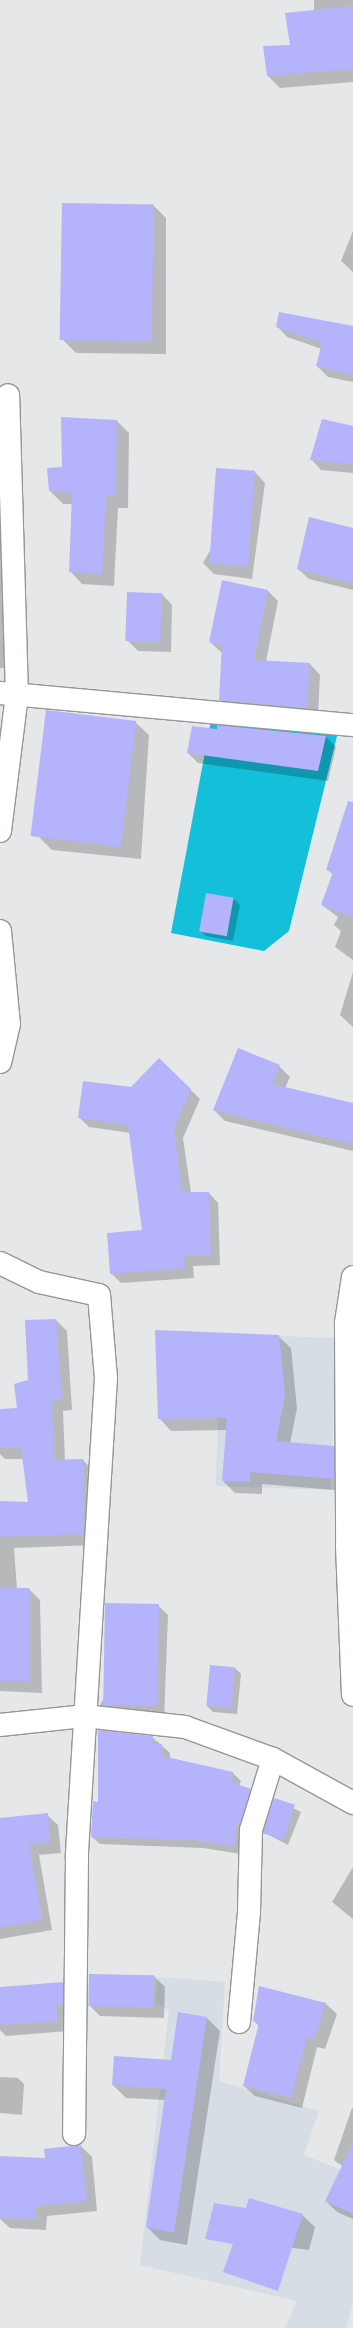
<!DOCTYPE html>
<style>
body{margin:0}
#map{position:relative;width:353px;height:2328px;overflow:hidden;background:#e5e7e9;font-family:"Playfair Display",serif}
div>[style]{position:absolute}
.built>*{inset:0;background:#d6dde5;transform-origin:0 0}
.water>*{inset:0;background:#13bfd9}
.shadow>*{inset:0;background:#0003}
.building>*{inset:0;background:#b5b3fb;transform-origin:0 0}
.roads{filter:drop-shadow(1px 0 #949698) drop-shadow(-1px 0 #949698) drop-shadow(0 1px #949698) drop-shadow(0 -1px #949698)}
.minor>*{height:22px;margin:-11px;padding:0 11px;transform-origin:11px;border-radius:11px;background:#fff}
span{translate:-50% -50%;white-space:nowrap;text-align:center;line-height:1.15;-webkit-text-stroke:3px #f2f4f7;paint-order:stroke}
</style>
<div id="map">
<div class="built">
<div style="left:221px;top:1334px;width:115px;height:152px;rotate:2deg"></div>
<div style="clip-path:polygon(158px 1977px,225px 1982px,219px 2081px,319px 2111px,304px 2155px,353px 2175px,353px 2302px,346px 2328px,285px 2328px,297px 2301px,140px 2265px,169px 2010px,155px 2003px)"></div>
</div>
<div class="water">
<div style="clip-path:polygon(212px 715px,338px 732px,289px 931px,264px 951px,171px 933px)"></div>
</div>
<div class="shadow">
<div style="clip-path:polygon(314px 0,353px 0,353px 82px,280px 88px,268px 76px,314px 11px)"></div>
<div style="clip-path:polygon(153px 205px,166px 218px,166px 354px,76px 353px,63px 340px)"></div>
<div style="clip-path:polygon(353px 231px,353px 272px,341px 261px)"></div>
<div style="clip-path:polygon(277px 326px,353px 327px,353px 382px,328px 377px,317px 366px,322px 349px,287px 337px)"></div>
<div style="clip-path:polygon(117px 421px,129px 433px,128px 508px,118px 508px,114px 586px,82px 584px,70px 571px,73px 504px,63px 504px,50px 491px,63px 468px)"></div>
<div style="clip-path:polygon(353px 427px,353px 473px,321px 470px,311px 459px)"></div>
<div style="clip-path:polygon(255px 472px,265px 483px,252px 579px,214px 574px,203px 563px)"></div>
<div style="clip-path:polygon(0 500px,9px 509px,14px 669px,0 668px)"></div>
<div style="clip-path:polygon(353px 529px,353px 590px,309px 579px,298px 569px)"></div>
<div style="clip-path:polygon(268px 591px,278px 601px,266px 661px,310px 664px,320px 675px,318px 718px,230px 711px,220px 700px,222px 653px,210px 642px)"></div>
<div style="clip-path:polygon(162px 594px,172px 605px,171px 652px,138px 651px,128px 641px)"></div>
<div style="clip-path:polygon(135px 722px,149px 735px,141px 859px,52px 850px,39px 837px)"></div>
<div style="clip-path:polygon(193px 727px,326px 737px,336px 747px,328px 781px,198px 763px,188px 753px)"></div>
<div style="clip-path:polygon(353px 846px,353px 960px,335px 947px,341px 931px,334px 925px,338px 917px,322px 905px,333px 875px,327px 869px)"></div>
<div style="clip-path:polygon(234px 899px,240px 905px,233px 941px,206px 936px,200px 930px)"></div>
<div style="clip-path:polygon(353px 972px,353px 1027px,340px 1015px)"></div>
<div style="clip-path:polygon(159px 1059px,200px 1099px,183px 1138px,191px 1193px,209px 1193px,218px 1203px,220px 1265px,193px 1266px,194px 1278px,121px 1283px,111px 1273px,143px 1231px,131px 1133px,89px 1127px,79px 1117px,132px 1088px)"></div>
<div style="clip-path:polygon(279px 1066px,290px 1077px,285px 1088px,353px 1104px,353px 1151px,225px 1121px,214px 1110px)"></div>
<div style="clip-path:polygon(56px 1320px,67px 1331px,72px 1410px,63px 1411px,65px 1461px,83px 1460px,94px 1472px,95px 1545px,14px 1548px,17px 1589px,29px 1589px,40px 1600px,42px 1693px,0 1691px,0 1502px,29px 1503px,24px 1459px,5px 1459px,0 1454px,0 1410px,19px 1409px)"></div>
<div style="clip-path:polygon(278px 1336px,291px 1348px,297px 1408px,290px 1444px,334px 1447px,346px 1460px,346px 1491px,262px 1484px,262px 1494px,235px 1493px,223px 1481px,227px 1430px,171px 1431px,159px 1418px)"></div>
<div style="clip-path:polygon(158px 1605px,168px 1615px,164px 1721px,110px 1715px,100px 1705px)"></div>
<div style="clip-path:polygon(235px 1668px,241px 1674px,237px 1714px,213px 1712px,207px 1706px)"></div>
<div style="clip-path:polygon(152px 1737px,170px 1753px,170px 1758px,233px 1773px,241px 1781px,239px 1786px,258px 1798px,241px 1854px,203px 1848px,100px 1844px,92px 1837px,99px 1803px)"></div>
<div style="clip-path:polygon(275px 1799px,301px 1812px,288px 1845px,265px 1833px)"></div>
<div style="clip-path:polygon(47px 1815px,58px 1825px,61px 1853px,39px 1855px,52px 1930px,0 1939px,0 1819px)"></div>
<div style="clip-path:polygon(353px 1867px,353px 1919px,332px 1902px)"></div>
<div style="clip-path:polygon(90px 1975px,154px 1976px,165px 1987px,164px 2018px,100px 2016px,89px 2005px)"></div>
<div style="clip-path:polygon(63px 1983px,73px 1994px,68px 2031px,6px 2036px,0 2030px,0 1988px)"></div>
<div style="clip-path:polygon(259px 1987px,326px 2004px,337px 2014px,325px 2049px,317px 2047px,302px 2108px,255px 2096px,244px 2086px,259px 2026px,254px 2021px)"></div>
<div style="clip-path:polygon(207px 2018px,220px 2031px,187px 2245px,160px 2240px,147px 2227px,166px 2100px,126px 2098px,113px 2085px,172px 2061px)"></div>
<div style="clip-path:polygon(0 2077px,18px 2078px,24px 2084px,22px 2115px,0 2113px)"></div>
<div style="clip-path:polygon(352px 2108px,353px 2108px,353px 2174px,334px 2160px)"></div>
<div style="clip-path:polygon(81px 2146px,92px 2157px,97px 2211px,47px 2216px,46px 2230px,10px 2228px,0 2219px,0 2185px,46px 2159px,45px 2150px)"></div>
<div style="clip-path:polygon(353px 2183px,353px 2219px,337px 2212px,326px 2201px)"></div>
<div style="clip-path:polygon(247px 2209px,302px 2215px,315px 2227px,309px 2250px,222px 2239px)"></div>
</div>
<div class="building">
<div style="clip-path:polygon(353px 6px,353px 69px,267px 76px,263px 46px,290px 45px,285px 13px)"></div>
<div style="left:62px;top:203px;width:92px;height:137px;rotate:1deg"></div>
<div style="clip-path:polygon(279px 312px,353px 326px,353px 375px,316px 366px,322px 343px,276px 327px)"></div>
<div style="clip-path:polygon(61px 417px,117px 420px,116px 496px,106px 496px,102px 574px,69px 572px,72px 493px,49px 491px,47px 468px,62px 467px)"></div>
<div style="clip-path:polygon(322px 419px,353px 426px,353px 464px,310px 460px)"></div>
<div style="left:216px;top:468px;width:39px;height:96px;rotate:4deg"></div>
<div style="clip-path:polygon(309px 517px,353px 528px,353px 583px,297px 569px)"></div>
<div style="clip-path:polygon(222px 580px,268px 590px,254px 660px,310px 663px,307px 708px,219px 700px,222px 645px,209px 642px)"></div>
<div style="left:127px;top:592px;width:35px;height:49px;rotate:2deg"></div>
<div style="left:46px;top:710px;width:91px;height:127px;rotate:7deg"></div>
<div style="clip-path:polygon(217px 725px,326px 736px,318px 771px,187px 753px,192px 726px,217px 729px)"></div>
<div style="clip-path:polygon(348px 801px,353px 802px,353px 917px,321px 905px,333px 872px,326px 870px)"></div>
<div style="left:206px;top:893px;width:28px;height:39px;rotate:10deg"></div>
<div style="clip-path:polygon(238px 1048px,280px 1065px,272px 1084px,353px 1103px,353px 1144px,213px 1110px)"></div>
<div style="clip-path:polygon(159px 1058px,191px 1089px,174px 1128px,182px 1192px,209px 1192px,211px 1255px,184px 1256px,185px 1268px,110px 1274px,107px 1233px,142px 1230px,128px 1125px,78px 1118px,83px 1081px,131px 1087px)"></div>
<div style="clip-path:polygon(56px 1319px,62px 1400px,52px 1400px,54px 1460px,83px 1459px,84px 1534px,0 1537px,0 1501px,28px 1502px,21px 1448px,0 1448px,0 1409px,17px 1408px,14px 1384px,28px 1380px,25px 1320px)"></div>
<div style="clip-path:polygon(155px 1330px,279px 1335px,285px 1395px,276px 1441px,334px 1446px,334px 1479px,250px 1472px,250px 1482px,222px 1481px,227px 1418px,158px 1419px)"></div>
<div style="left:0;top:1588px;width:29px;height:93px"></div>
<div style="left:105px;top:1603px;width:54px;height:102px;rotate:1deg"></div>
<div style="left:210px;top:1665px;width:25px;height:41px;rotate:5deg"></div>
<div style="clip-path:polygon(98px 1730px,153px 1736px,152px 1744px,162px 1744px,162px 1756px,233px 1772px,231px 1782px,251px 1789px,240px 1824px,237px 1823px,234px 1846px,194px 1840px,91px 1837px,93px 1801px,98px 1802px)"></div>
<div style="left:274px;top:1798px;width:22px;height:37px;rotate:18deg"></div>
<div style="clip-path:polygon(48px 1813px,50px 1842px,29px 1844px,42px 1920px,0 1927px,0 1818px)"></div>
<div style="left:89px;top:1974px;width:65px;height:32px;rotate:1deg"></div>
<div style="clip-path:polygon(63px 1982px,63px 2005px,56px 2005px,58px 2021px,0 2025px,0 1987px)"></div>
<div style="clip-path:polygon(259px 1986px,326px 2003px,314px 2039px,307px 2037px,291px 2098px,243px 2086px,259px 2023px,253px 2021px)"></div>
<div style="clip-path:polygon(178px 2012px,207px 2017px,174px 2233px,146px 2227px,166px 2089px,112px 2085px,114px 2056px,171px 2060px)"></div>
<div style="clip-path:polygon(353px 2143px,353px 2214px,325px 2201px)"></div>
<div style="clip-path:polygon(81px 2145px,87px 2201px,36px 2206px,36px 2219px,0 2218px,0 2156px,45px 2158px,44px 2149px)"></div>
<div style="clip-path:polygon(249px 2198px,303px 2214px,278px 2291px,223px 2272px,233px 2244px,205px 2239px,214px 2203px,246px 2208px)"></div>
</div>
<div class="roads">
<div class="minor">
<div style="left:0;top:693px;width:354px;rotate:5.2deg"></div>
<div style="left:0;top:831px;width:137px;rotate:-82.9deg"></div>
<div style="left:17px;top:695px;width:300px;rotate:-91.7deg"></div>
<div style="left:0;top:931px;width:93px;rotate:84.5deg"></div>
<div style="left:9px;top:1024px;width:39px;rotate:103deg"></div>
<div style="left:0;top:1263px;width:43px;rotate:26deg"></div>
<div style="left:39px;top:1282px;width:61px;rotate:12.2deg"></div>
<div style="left:99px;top:1295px;width:83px;rotate:85.2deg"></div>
<div style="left:106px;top:1378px;width:480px;rotate:93.5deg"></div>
<div style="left:77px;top:1857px;width:277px;rotate:90.6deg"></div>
<div style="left:353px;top:1277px;width:47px;rotate:98.7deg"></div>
<div style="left:346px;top:1323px;width:223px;rotate:89.7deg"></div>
<div style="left:347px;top:1546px;width:149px;rotate:87.7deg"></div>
<div style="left:0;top:1725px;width:84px;rotate:-6.1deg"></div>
<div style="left:84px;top:1716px;width:102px;rotate:6.2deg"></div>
<div style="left:185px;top:1727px;width:94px;rotate:20deg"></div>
<div style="left:273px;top:1759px;width:91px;rotate:28.8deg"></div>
<div style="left:239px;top:2022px;width:110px;rotate:-84.8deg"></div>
<div style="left:249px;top:1912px;width:82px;rotate:-88.6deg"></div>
<div style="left:251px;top:1830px;width:74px;rotate:-72.8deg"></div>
</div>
</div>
</div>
